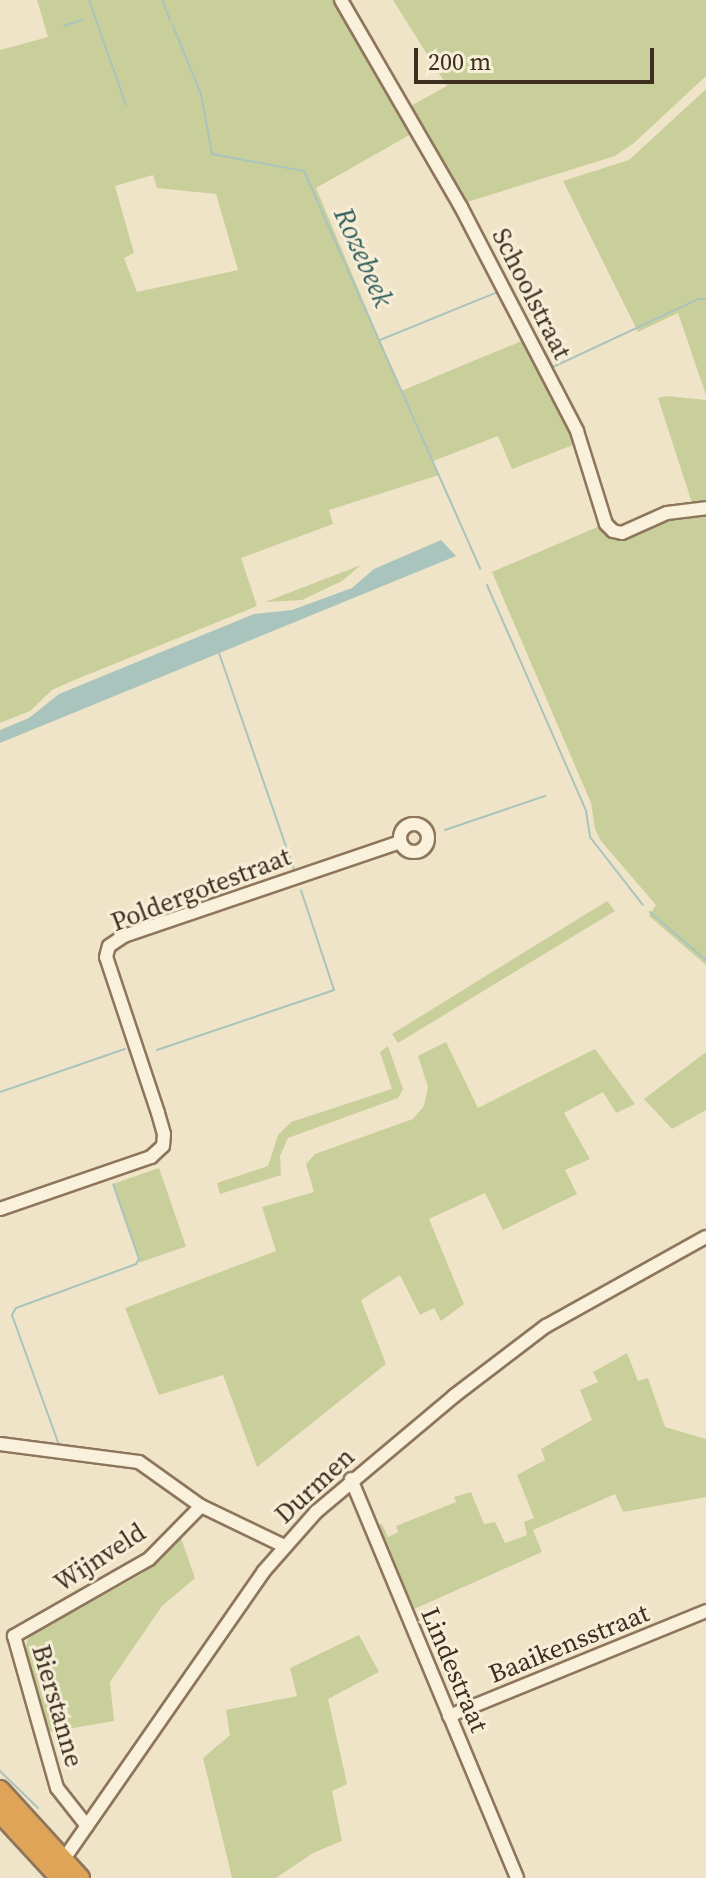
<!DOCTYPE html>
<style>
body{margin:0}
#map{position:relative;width:706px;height:1878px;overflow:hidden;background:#f0e4c8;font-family:"Source Serif 4",serif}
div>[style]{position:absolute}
.green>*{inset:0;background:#c9cf9b;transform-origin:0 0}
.water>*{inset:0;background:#a9c4bc}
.stream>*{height:2px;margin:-1px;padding:0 1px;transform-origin:1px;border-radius:1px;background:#a9c4bc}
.roads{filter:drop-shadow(2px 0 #8d765c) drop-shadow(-2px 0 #8d765c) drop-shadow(0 2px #8d765c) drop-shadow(0 -2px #8d765c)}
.minor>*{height:12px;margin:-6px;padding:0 6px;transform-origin:6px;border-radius:6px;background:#faf1dc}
.minor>.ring{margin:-6px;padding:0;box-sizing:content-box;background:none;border:12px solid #faf1dc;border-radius:50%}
.highway>*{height:18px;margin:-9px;padding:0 9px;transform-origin:9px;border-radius:9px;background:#e0a458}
span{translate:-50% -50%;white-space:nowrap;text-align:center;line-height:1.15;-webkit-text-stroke:6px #f7eed8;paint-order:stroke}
.street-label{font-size:26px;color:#3d2e20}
.water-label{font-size:28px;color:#2f5d5a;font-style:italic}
.scale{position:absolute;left:414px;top:48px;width:240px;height:36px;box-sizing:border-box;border:4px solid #3d2e20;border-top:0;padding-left:10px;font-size:24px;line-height:28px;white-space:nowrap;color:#3d2e20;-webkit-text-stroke:6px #f7eed8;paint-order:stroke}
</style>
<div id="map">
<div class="green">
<div style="clip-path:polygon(evenodd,37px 0,335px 0,413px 133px,316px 188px,401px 391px,524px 340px,566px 420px,573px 445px,512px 469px,498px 436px,433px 461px,439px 475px,329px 510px,333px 524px,241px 558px,257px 606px,72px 681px,52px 690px,30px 711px,0 723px,0 50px,48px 37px,37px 0,153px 175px,157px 188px,216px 194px,238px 270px,137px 292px,124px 258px,134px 253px,115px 186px,153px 175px)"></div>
<div style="clip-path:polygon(393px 0,706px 0,706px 76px,634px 143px,615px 156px,464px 203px,407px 108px,447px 86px)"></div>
<div style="clip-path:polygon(706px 89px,706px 395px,678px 313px,638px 332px,563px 181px,629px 160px)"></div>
<div style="clip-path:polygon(666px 396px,706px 400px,706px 504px,693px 506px,658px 398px)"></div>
<div style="clip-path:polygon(706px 511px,706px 965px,649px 916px,656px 905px,601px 841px,595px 829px,591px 803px,492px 572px,602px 525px,629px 538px,655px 522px)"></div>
<div style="clip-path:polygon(361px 565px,342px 581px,302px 600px,265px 602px)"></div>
<div style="clip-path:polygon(607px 901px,615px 911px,398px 1043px,392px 1034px)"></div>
<div style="clip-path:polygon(446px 1042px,478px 1108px,595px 1049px,635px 1104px,616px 1113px,603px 1092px,564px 1113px,590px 1159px,565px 1170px,577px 1194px,503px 1230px,485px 1193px,429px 1219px,464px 1304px,441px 1321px,434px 1308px,420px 1315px,400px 1275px,361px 1300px,386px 1364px,257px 1467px,223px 1375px,159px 1395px,125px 1308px,276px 1251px,262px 1207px,314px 1192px,306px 1164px,315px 1154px,413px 1119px,424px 1106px,428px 1087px,418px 1056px)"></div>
<div style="clip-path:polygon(388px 1046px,403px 1089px,398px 1098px,288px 1138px,280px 1156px,281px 1175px,220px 1194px,217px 1183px,268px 1166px,278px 1135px,291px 1122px,392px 1089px,380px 1052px)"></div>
<div style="clip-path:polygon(706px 1052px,706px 1110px,672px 1129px,644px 1099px)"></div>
<div style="left:159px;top:1168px;width:83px;height:49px;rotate:71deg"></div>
<div style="clip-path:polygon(627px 1353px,638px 1381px,648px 1378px,665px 1427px,706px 1439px,706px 1497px,623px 1512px,615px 1494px,533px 1530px,542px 1552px,412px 1610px,377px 1525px,382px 1524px,388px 1537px,398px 1532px,396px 1526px,456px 1502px,454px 1497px,471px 1492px,484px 1524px,495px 1522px,505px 1543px,527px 1535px,524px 1522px,534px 1518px,517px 1475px,545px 1460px,541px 1449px,592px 1420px,580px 1390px,598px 1382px,593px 1372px)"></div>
<div style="clip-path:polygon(181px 1538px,195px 1578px,162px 1606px,110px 1682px,114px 1721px,44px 1733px,24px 1660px,28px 1637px,142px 1574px)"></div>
<div style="clip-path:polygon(359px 1635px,379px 1672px,328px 1699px,347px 1784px,332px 1791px,342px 1841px,313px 1853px,276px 1878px,232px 1878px,203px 1758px,230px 1735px,226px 1710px,297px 1696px,290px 1668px)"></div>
</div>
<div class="water">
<div style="clip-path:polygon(441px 540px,456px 556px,0 743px,0 730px,29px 718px,59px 694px,254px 614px,292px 610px,352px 588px,374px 569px)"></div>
</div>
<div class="stream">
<div style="left:89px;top:0;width:111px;rotate:70.6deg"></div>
<div style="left:162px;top:0;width:22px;rotate:68deg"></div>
<div style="left:64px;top:26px;width:21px;rotate:-19deg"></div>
<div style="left:173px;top:26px;width:74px;rotate:67.6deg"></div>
<div style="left:201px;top:94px;width:61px;rotate:79.6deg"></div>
<div style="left:212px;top:154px;width:94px;rotate:10.5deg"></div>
<div style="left:304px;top:171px;width:435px;rotate:66.1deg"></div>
<div style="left:510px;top:287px;width:91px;rotate:61.7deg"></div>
<div style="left:553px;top:367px;width:161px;rotate:-25deg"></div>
<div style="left:699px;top:299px;width:7px"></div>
<div style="left:380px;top:340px;width:130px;rotate:-22.2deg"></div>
<div style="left:487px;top:585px;width:247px;rotate:66.3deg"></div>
<div style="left:586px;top:811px;width:26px;rotate:81deg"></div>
<div style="left:590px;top:837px;width:86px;rotate:52.1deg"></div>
<div style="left:219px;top:653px;width:230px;rotate:70.9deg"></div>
<div style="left:445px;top:830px;width:106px;rotate:-18.8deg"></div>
<div style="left:650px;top:912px;width:74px;rotate:40.6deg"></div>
<div style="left:157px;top:1050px;width:187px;rotate:-18.7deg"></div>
<div style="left:334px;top:990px;width:105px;rotate:-108.3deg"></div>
<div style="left:0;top:1092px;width:132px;rotate:-19deg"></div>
<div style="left:59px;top:1445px;width:138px;rotate:-109.9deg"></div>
<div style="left:12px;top:1315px;width:8px;rotate:-60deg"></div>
<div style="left:16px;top:1308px;width:128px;rotate:-20.1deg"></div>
<div style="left:136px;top:1264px;width:6px;rotate:-59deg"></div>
<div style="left:139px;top:1259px;width:79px;rotate:-109.1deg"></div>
<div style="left:0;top:1771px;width:53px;rotate:44.2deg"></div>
</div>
<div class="roads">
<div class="minor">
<div style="left:341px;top:0;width:239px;rotate:59.9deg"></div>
<div style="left:461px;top:207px;width:252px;rotate:62.6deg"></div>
<div style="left:577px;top:431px;width:97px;rotate:72.7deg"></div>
<div style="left:606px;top:524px;width:10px;rotate:45deg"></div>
<div style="left:613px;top:531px;width:9px;rotate:13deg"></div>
<div style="left:622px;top:533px;width:49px;rotate:-24deg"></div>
<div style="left:667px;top:513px;width:39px;rotate:-7deg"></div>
<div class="ring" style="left:400px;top:824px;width:16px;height:16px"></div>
<div style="left:0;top:1209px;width:160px;rotate:-19deg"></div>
<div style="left:151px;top:1157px;width:16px;rotate:-43deg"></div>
<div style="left:163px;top:1146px;width:12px;rotate:-85deg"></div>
<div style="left:164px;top:1134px;width:22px;rotate:-106deg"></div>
<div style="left:158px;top:1113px;width:164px;rotate:-108.4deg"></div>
<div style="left:106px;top:957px;width:11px;rotate:-75deg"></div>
<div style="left:109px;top:946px;width:18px;rotate:-34deg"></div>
<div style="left:124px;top:936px;width:292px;rotate:-18.8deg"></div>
<div style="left:0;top:1444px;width:140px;rotate:7.4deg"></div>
<div style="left:139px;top:1462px;width:76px;rotate:35.4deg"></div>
<div style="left:201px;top:1506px;width:92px;rotate:25.7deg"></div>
<div style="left:351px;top:1479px;width:432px;rotate:67.4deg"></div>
<div style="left:449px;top:1716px;width:278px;rotate:-22.2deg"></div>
<div style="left:87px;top:1826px;width:48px;rotate:-128.3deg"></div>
<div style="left:57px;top:1788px;width:158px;rotate:-105.8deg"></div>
<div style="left:14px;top:1636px;width:155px;rotate:-29.7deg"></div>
<div style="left:149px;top:1559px;width:74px;rotate:-45.5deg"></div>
<div style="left:59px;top:1866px;width:359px;rotate:-55.2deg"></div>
<div style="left:264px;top:1571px;width:79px;rotate:-48.6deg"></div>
<div style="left:316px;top:1512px;width:180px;rotate:-40deg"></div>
<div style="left:454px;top:1396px;width:116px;rotate:-37.3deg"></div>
<div style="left:546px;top:1326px;width:183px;rotate:-29.1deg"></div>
</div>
<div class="highway">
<div style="left:0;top:1790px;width:119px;rotate:47.7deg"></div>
<div style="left:0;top:1813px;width:88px;rotate:47.3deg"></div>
</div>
</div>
<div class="street-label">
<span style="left:531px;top:294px;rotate:63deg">Schoolstraat</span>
<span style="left:201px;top:890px;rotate:-21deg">Poldergotestraat</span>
<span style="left:315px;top:1486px;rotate:-43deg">Durmen</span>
<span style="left:100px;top:1558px;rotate:-33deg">Wijnveld</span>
<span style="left:569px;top:1644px;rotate:-22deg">Baaikensstraat</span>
<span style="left:454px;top:1670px;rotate:67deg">Lindestraat</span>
<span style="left:57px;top:1706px;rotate:74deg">Bierstanne</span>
</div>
<div class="water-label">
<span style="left:364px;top:257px;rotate:66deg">Rozebeek</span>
</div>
<div class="scale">200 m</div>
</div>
